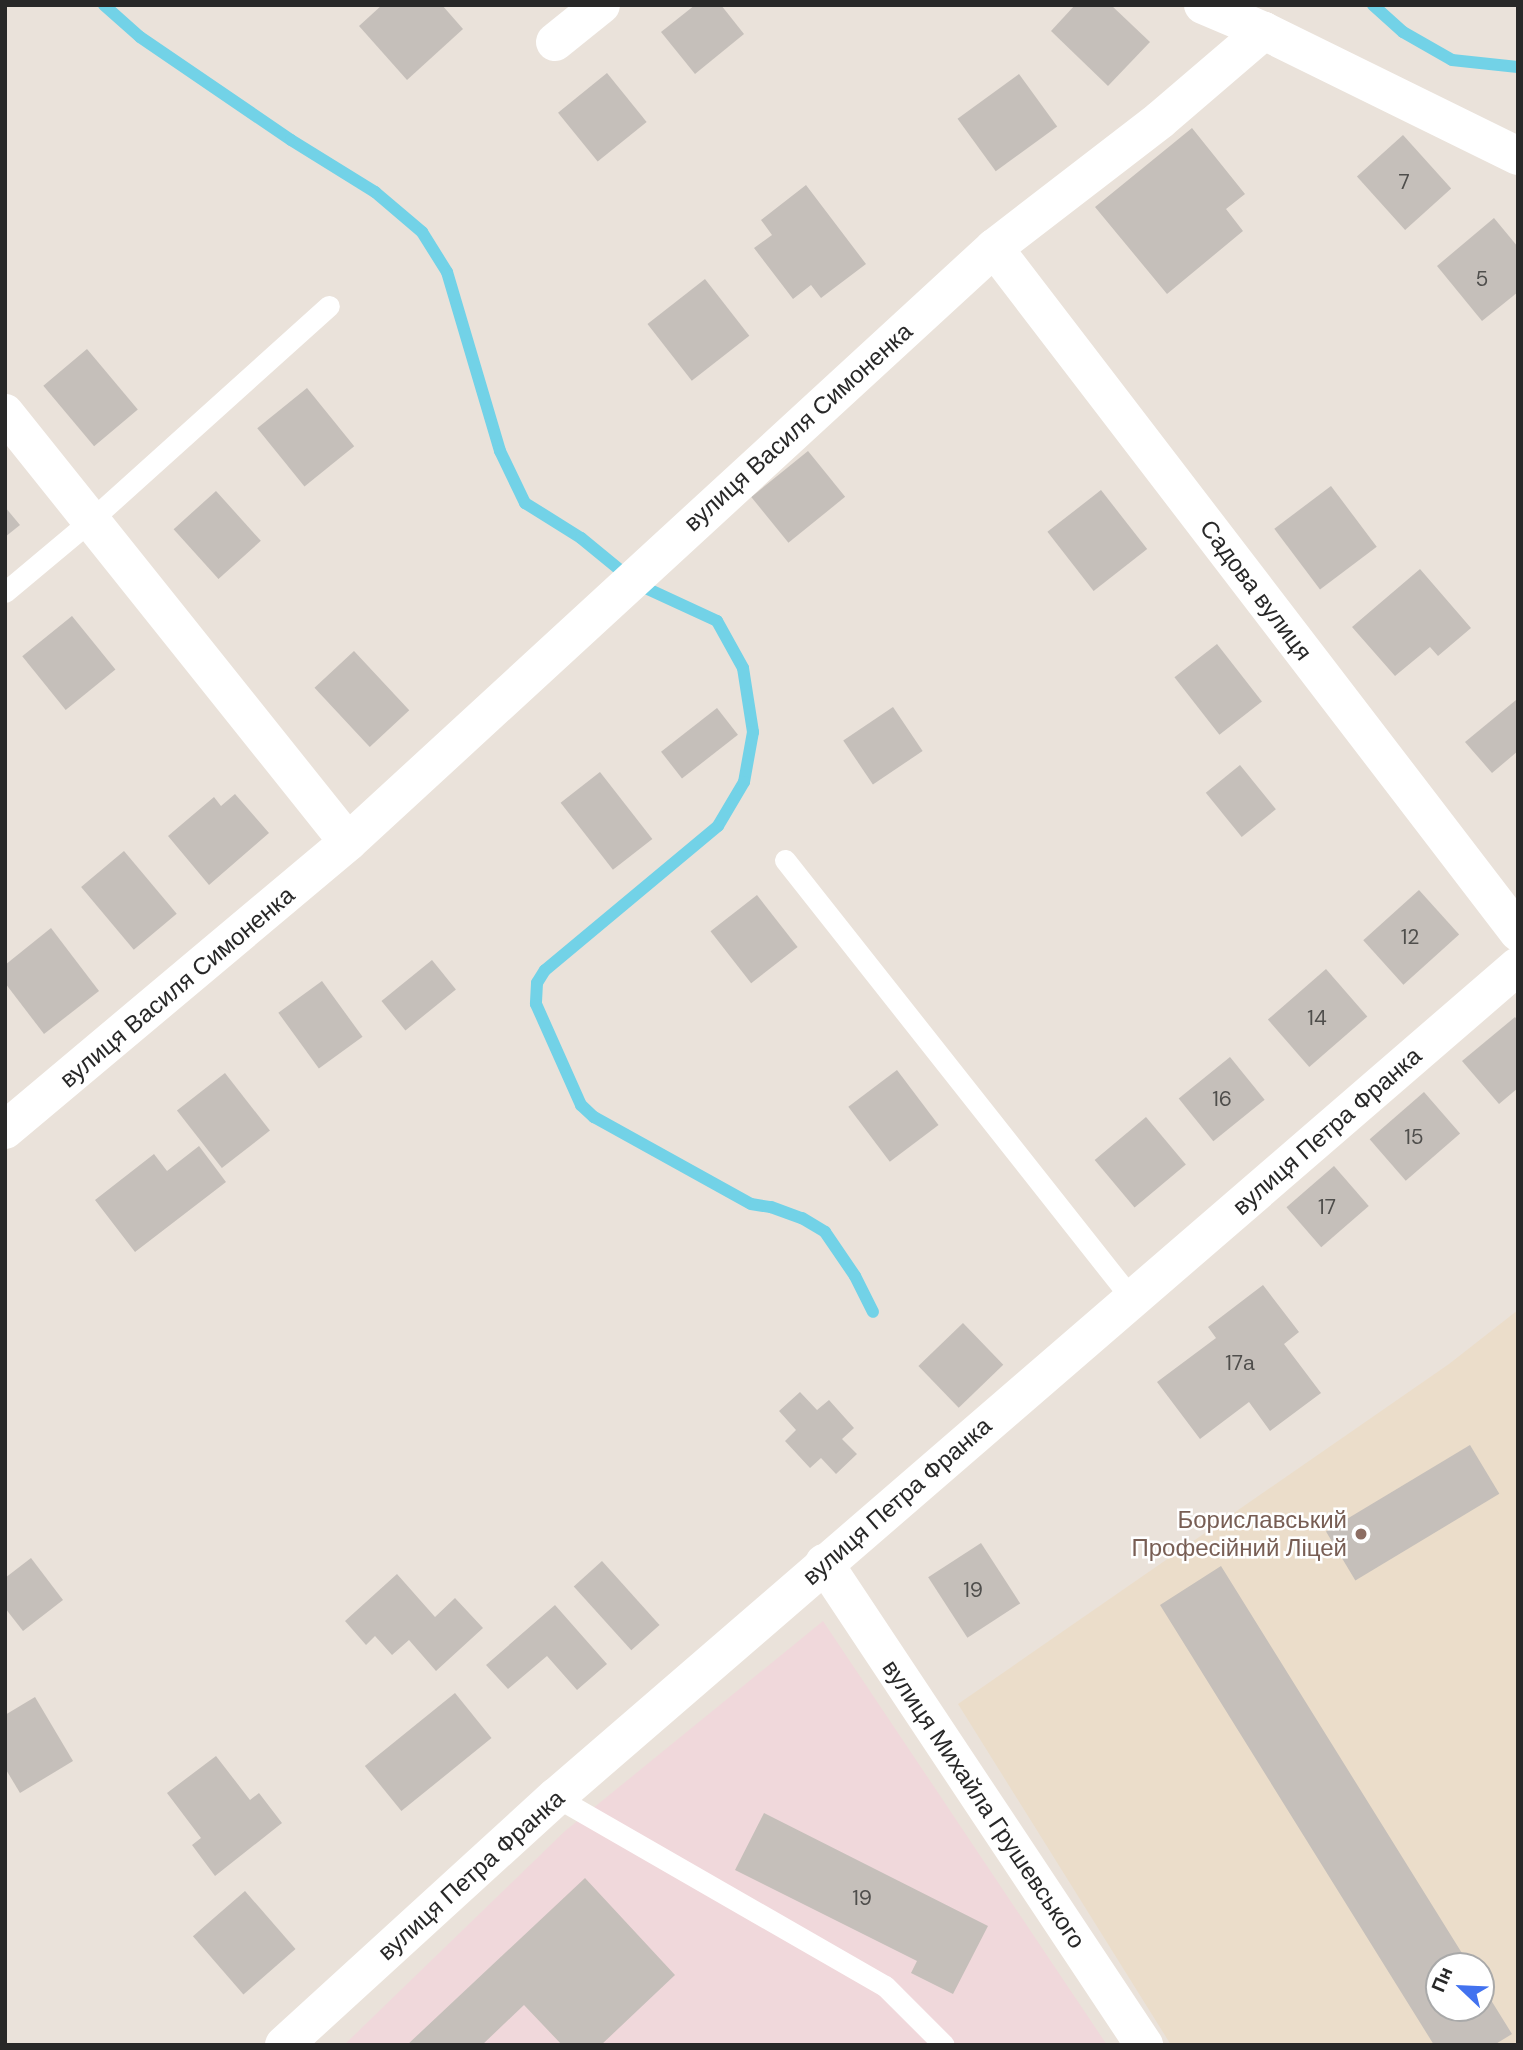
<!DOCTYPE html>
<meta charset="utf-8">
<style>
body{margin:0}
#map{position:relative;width:1523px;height:2050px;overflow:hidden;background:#eae2da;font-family:"DM Sans",sans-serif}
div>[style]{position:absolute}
.education>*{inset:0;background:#ebddca}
.medical>*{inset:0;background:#f0d8db}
.stream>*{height:12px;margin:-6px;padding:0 6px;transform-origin:6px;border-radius:6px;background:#72d2e7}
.building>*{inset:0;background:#c5bfba;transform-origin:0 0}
.lane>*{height:21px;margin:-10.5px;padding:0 10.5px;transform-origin:10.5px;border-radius:10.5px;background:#fff}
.street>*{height:38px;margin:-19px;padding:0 19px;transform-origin:19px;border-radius:19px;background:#fff}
.dots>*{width:19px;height:19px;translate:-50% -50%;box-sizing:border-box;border:4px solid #fff;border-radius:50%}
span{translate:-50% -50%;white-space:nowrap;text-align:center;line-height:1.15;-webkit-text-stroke:5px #fff;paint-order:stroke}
.number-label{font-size:21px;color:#4f4e4c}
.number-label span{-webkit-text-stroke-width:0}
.street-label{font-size:24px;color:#282828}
.education-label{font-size:24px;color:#785e54}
.right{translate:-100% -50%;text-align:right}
.frame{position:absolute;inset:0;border:7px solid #282828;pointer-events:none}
.north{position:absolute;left:1425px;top:1952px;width:70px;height:70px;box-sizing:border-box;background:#fff;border:2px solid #a9a9a9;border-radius:50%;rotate:293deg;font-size:19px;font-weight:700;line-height:28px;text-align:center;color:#282828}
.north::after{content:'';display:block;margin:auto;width:24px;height:32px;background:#4272ef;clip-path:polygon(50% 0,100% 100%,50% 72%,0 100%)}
</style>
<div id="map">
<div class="education">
<div style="clip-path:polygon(evenodd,1518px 1310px,1518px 2045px,1171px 2045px,958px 1704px,1449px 1364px,1518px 1310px,1439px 1966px,1481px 1966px,1481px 2008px,1439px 2008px,1439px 1966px)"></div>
</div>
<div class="medical">
<div style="clip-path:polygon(823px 1621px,1107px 2045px,344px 2045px,565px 1831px)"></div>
</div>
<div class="stream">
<div style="left:104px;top:5px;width:48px;rotate:41.6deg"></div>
<div style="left:140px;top:37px;width:183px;rotate:34.3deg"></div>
<div style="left:291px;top:140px;width:99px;rotate:31.8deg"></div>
<div style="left:375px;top:192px;width:62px;rotate:40.4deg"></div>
<div style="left:422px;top:232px;width:47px;rotate:58deg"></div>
<div style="left:447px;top:272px;width:187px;rotate:73.5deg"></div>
<div style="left:500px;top:451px;width:58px;rotate:64.3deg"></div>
<div style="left:525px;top:503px;width:66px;rotate:32deg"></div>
<div style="left:581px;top:538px;width:72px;rotate:39.4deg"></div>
<div style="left:637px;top:584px;width:88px;rotate:24.8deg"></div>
<div style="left:717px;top:621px;width:54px;rotate:61deg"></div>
<div style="left:743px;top:668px;width:65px;rotate:81.1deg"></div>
<div style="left:753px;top:732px;width:51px;rotate:100.2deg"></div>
<div style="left:744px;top:782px;width:51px;rotate:120.6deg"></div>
<div style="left:718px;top:826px;width:225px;rotate:140.2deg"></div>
<div style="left:545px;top:970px;width:15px;rotate:122deg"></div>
<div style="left:537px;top:983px;width:21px;rotate:93deg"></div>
<div style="left:536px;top:1004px;width:111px;rotate:66deg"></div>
<div style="left:581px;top:1105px;width:18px;rotate:43deg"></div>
<div style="left:594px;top:1117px;width:179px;rotate:29deg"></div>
<div style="left:751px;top:1204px;width:20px;rotate:9deg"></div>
<div style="left:771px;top:1207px;width:33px;rotate:20deg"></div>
<div style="left:802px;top:1218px;width:27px;rotate:31deg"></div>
<div style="left:825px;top:1232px;width:53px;rotate:55.7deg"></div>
<div style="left:855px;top:1276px;width:40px;rotate:63.4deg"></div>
<div style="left:1373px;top:5px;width:40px;rotate:42deg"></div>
<div style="left:1403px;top:32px;width:56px;rotate:29.7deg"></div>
<div style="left:1452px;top:60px;width:66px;rotate:6.1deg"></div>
</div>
<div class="building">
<div style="clip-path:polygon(382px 5px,442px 5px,463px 29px,407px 80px,359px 26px)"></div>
<div style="clip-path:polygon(695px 5px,721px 5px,744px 34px,695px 74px,661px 32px)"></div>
<div style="clip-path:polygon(1075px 5px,1111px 5px,1150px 42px,1108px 86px,1051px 31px)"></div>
<div style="left:607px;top:73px;width:63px;height:63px;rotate:51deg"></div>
<div style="left:1019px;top:74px;width:65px;height:76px;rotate:54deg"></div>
<div style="clip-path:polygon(1192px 128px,1245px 194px,1226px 209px,1243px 231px,1167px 294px,1095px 207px)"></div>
<div style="left:1403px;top:135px;width:72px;height:62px;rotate:48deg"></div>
<div style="clip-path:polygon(806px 185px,866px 264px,821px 298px,811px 285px,793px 299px,754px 248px,772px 235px,761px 220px)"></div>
<div style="clip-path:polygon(1494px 218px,1518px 247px,1518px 292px,1482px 321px,1437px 266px)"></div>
<div style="left:705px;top:279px;width:72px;height:73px;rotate:52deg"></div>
<div style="left:87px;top:349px;width:79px;height:57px;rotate:50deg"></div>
<div style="left:307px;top:388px;width:75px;height:64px;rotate:51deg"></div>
<div style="left:808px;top:451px;width:59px;height:73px;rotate:51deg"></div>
<div style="left:1331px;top:486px;width:76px;height:71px;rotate:53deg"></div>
<div style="left:1101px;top:490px;width:75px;height:68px;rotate:52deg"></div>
<div style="left:216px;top:491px;width:67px;height:57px;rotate:48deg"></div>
<div style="clip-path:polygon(5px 507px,20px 525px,5px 537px)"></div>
<div style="clip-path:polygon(1420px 569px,1471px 628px,1438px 656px,1430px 647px,1395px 676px,1352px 627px)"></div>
<div style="left:72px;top:616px;width:69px;height:64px;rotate:51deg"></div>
<div style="left:1217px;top:644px;width:73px;height:54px;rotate:52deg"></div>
<div style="left:354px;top:651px;width:81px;height:54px;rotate:47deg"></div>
<div style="clip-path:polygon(1516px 700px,1518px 751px,1492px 773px,1465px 742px)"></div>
<div style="left:893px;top:707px;width:53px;height:60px;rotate:56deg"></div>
<div style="left:717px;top:708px;width:34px;height:71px;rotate:52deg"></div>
<div style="left:1240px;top:765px;width:57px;height:44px;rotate:51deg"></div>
<div style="left:600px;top:772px;width:85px;height:50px;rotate:52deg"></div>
<div style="clip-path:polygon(235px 794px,269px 833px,209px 885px,168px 836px,214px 797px,221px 806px)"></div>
<div style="left:124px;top:851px;width:82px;height:56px;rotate:50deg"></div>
<div style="left:1419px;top:890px;width:60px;height:75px;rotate:48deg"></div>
<div style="left:757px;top:895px;width:66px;height:59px;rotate:52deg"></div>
<div style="clip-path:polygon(51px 928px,99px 991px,44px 1034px,5px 983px,5px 965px)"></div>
<div style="left:432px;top:960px;width:38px;height:65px;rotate:51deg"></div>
<div style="left:1326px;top:969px;width:63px;height:77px;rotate:49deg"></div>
<div style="left:322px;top:981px;width:69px;height:54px;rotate:54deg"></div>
<div style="clip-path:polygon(1515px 1017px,1518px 1021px,1518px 1088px,1499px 1104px,1462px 1061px)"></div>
<div style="left:1230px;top:1057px;width:55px;height:66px;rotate:51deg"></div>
<div style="left:897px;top:1070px;width:69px;height:61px;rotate:53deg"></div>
<div style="left:225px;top:1073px;width:73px;height:61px;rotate:52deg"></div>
<div style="left:1424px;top:1092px;width:55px;height:72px;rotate:49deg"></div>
<div style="left:1146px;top:1117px;width:62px;height:67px;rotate:50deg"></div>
<div style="clip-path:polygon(199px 1146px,226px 1182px,135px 1252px,95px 1200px,154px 1154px,167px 1171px)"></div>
<div style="left:1334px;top:1166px;width:53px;height:63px;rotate:49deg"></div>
<div style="clip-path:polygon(1263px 1285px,1299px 1332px,1284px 1344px,1321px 1393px,1270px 1431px,1249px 1402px,1200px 1439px,1157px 1382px,1216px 1338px,1208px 1327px)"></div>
<div style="left:963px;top:1323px;width:58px;height:62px;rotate:46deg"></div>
<div style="clip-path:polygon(800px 1392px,817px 1410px,829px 1400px,854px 1428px,842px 1439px,857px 1454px,836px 1474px,821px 1458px,810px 1468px,785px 1441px,796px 1430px,779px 1411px)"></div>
<div style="left:1470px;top:1445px;width:57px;height:168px;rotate:59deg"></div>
<div style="left:981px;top:1543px;width:72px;height:63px;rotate:57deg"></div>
<div style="clip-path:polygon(31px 1558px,63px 1600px,23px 1631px,5px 1608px,5px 1578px)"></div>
<div style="left:602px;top:1561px;width:86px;height:38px;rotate:48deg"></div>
<div style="clip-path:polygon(1221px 1566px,1470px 1966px,1439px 1966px,1439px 2008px,1481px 2008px,1481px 1984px,1512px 2034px,1494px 2045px,1434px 2045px,1160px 1605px)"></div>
<div style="clip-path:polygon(397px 1574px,435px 1617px,455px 1598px,483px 1628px,436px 1671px,409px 1640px,392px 1655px,375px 1636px,366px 1645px,345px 1621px)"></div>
<div style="clip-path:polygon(555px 1605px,607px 1664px,577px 1690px,547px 1656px,508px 1689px,486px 1665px)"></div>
<div style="left:455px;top:1693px;width:58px;height:116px;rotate:51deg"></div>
<div style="clip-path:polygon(35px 1697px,73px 1761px,20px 1793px,5px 1768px,5px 1715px)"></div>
<div style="clip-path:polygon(216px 1756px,250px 1800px,259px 1793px,282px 1823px,215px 1876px,192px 1845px,201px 1838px,167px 1793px)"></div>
<div style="clip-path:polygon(764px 1813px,988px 1926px,953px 1994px,911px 1973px,917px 1961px,735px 1870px)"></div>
<div style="clip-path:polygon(585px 1878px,675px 1975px,601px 2045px,562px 2045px,524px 2005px,482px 2045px,407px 2045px)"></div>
<div style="left:245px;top:1891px;width:77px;height:69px;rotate:49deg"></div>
</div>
<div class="lane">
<div style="left:5px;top:592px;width:112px;rotate:-39.9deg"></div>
<div style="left:91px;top:520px;width:320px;rotate:-42deg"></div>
<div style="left:785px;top:860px;width:560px;rotate:51.68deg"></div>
<div style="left:556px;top:1797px;width:379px;rotate:29.9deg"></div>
<div style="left:885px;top:1986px;width:83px;rotate:45deg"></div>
</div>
<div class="street">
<div style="left:1203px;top:5px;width:66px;rotate:23.1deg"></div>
<div style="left:1264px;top:31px;width:283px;rotate:26.2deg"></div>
<div style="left:555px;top:42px;width:59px;rotate:-38.8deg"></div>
<div style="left:994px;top:248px;width:862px;rotate:52.54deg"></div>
<div style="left:5px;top:413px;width:549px;rotate:51.36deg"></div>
<div style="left:5px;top:1130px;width:448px;rotate:-40deg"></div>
<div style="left:348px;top:842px;width:878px;rotate:-42.6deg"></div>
<div style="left:994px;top:248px;width:210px;rotate:-37.6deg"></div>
<div style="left:1160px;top:120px;width:137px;rotate:-40.6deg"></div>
<div style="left:824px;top:1563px;width:579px;rotate:56.42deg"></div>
<div style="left:284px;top:2045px;width:368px;rotate:-42.4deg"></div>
<div style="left:556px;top:1797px;width:1271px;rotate:-40.82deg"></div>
</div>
<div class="dots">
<div style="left:1361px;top:1534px;background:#8d6e63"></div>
</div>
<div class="number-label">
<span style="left:1404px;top:182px">7</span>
<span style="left:1482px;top:279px">5</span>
<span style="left:1410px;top:937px">12</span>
<span style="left:1317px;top:1018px">14</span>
<span style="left:1222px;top:1099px">16</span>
<span style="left:1414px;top:1137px">15</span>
<span style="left:1327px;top:1207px">17</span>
<span style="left:1240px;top:1363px">17а</span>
<span style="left:973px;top:1590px">19</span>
<span style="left:862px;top:1898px">19</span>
</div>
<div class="street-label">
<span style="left:798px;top:427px;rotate:-42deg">вулиця Василя Симоненка</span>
<span style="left:1256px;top:590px;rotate:53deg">Садова вулиця</span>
<span style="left:177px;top:987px;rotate:-40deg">вулиця Василя Симоненка</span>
<span style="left:1327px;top:1131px;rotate:-41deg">вулиця Петра Франка</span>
<span style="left:897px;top:1501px;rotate:-41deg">вулиця Петра Франка</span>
<span style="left:984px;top:1804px;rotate:56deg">вулиця Михайла Грушевського</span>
<span style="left:471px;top:1875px;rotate:-42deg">вулиця Петра Франка</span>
</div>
<div class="education-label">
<span class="right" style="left:1347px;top:1534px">Бориславський<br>Професійний Ліцей</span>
</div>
<div class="frame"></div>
<div class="north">Пн</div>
</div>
